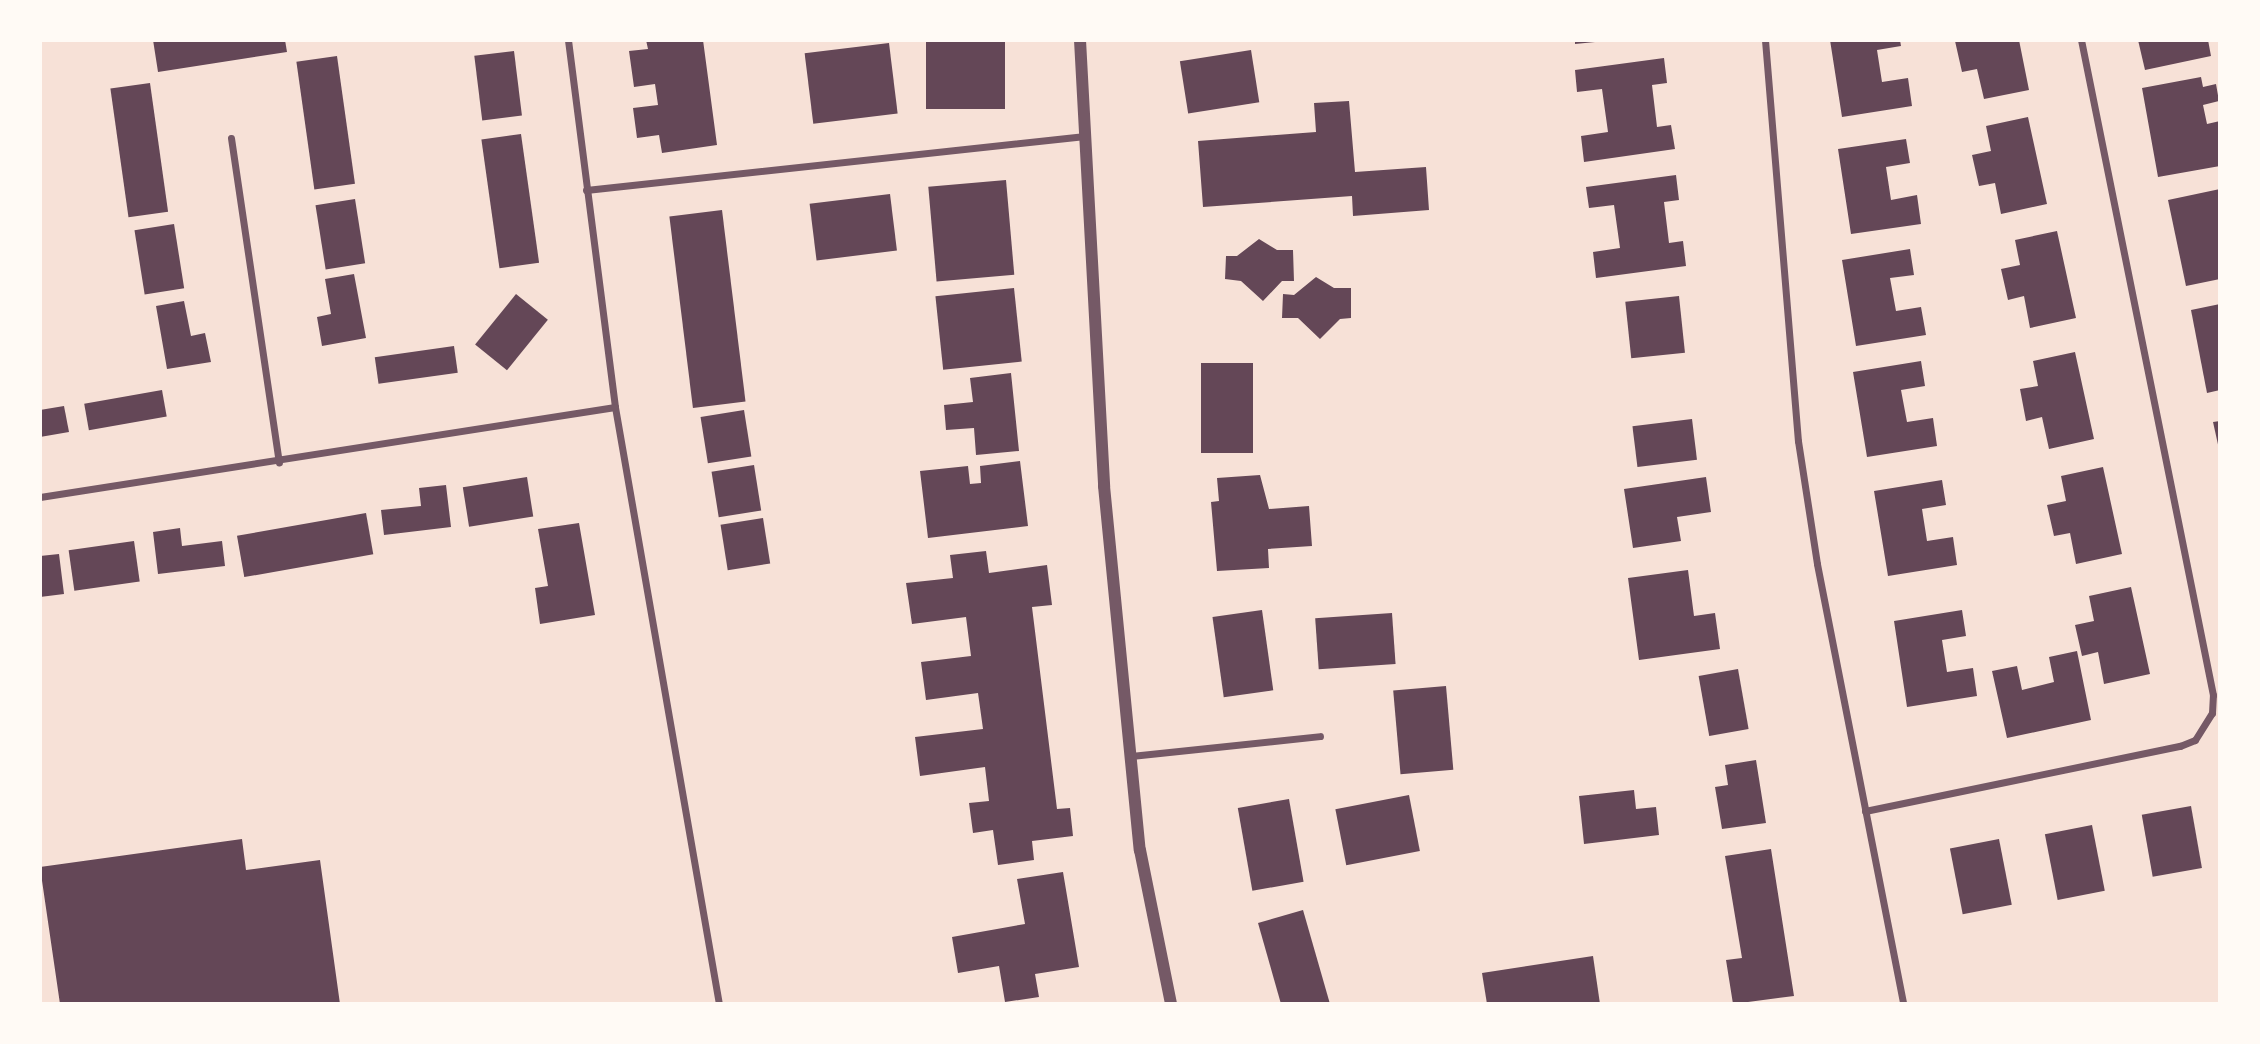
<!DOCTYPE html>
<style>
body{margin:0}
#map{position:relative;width:2260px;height:1044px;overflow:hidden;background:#f7e1d7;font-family:Figtree,sans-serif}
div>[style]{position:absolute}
.building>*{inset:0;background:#644757;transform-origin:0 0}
.minor>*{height:7px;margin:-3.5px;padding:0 3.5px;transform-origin:3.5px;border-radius:3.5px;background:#755966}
.tertiary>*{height:12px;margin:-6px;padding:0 6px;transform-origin:6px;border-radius:6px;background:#755966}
span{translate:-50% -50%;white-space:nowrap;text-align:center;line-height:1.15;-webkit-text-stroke:5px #fffaf5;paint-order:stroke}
.frame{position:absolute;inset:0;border:42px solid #fffaf5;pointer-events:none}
</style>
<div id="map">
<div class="building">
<div style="clip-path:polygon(153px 40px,285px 40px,287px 52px,158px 72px)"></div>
<div style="clip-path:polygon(646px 40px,703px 40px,717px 145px,662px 153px,659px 135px,637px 138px,633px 108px,658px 105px,655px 84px,634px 87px,629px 51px,648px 49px)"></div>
<div style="left:926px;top:40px;width:79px;height:69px"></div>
<div style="clip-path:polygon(1575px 40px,1595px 40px,1595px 42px,1575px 44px)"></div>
<div style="clip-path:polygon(1830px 40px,1900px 40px,1901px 46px,1877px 50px,1882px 82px,1908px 78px,1912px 106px,1842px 117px)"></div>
<div style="clip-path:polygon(2019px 40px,2029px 90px,1984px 99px,1977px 69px,1962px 72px,1955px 41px)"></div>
<div style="clip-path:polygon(2138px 40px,2208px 40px,2211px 56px,2145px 70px)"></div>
<div style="left:889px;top:43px;width:71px;height:85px;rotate:83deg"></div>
<div style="left:1251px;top:50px;width:53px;height:72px;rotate:81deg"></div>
<div style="left:514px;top:51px;width:65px;height:40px;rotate:83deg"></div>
<div style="left:337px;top:56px;width:129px;height:41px;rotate:82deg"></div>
<div style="clip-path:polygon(1664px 58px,1667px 83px,1652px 85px,1657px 127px,1671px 125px,1675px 149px,1584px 162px,1581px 136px,1608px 132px,1602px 89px,1577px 92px,1575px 70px)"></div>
<div style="clip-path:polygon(2201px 77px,2203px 87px,2216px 84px,2219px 101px,2203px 105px,2207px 124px,2220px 121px,2220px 166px,2158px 177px,2142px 88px)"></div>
<div style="left:150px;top:83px;width:130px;height:40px;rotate:82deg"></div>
<div style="clip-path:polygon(1349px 101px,1355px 172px,1426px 167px,1429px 210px,1353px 216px,1352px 196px,1203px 207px,1198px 141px,1316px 132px,1314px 103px)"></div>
<div style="clip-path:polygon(2028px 117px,2047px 204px,2001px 214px,1995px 183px,1979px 186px,1972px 155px,1991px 151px,1986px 126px)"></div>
<div style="left:521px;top:134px;width:130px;height:40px;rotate:82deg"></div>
<div style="clip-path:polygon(1906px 139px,1910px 163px,1886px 167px,1891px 200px,1917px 195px,1921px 224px,1851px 234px,1838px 149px)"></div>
<div style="clip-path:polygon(1676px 175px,1679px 200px,1664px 202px,1669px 243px,1683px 241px,1686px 266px,1596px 278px,1593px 252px,1620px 248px,1614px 205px,1589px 208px,1586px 187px)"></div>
<div style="left:1006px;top:180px;width:95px;height:78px;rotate:85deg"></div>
<div style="clip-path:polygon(2220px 189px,2220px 279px,2186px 286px,2168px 200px)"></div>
<div style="left:890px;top:194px;width:57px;height:81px;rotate:83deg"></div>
<div style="left:355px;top:199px;width:65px;height:40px;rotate:81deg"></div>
<div style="left:722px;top:210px;width:193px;height:53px;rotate:83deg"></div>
<div style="left:174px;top:224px;width:65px;height:40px;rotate:81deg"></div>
<div style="clip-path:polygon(2057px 231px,2076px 318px,2030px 328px,2024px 296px,2008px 300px,2001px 269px,2020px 265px,2015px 240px)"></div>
<div style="clip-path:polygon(1259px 239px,1277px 250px,1293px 250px,1294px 281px,1282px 281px,1263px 301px,1241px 281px,1225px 279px,1226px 256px,1237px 256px)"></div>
<div style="clip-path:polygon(1910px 249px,1914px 275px,1890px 278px,1896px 311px,1921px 307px,1926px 335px,1856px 346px,1842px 260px)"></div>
<div style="clip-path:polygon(354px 274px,366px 338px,322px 346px,317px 317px,331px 314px,325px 279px)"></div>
<div style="clip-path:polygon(1316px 277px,1334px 288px,1351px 288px,1351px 318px,1340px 319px,1320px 339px,1298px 318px,1282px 318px,1283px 294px,1294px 295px)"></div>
<div style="left:1014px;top:288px;width:74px;height:79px;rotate:84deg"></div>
<div style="left:516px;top:294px;width:41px;height:65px;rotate:39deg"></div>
<div style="left:1679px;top:296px;width:57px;height:54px;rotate:84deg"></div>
<div style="clip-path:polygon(184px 301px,191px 336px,205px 333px,211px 362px,167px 369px,156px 306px)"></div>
<div style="clip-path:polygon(2220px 304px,2220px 390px,2207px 393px,2191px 310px)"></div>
<div style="left:454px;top:346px;width:27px;height:80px;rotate:82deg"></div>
<div style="clip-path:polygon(2075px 352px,2094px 439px,2049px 449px,2042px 417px,2026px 421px,2020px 389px,2038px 386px,2033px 361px)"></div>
<div style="clip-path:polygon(1921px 361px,1925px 386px,1901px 390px,1907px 422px,1933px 418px,1937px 446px,1867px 457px,1853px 372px)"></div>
<div style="left:1201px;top:363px;width:52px;height:90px"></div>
<div style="clip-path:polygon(1011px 373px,1019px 451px,976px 455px,974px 428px,946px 430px,944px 405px,973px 402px,970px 378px)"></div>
<div style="left:162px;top:390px;width:27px;height:79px;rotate:80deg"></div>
<div style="clip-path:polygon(64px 406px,69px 432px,40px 437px,40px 410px)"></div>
<div style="left:744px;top:410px;width:47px;height:44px;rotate:81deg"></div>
<div style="left:1692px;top:419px;width:41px;height:60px;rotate:83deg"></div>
<div style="clip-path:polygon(2220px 421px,2220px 449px,2219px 449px,2213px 422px)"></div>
<div style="clip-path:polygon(1020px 461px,1028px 526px,928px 538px,920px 471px,968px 466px,970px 484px,981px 483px,980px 466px)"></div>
<div style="left:754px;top:465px;width:46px;height:43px;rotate:81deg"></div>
<div style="clip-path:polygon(2103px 467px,2122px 554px,2076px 564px,2070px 533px,2054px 536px,2047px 505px,2066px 501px,2061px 476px)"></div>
<div style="clip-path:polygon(1260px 475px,1269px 509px,1309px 506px,1312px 546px,1268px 549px,1269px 568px,1217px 571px,1211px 502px,1219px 501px,1217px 478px)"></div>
<div style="left:527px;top:477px;width:40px;height:65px;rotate:81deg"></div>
<div style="clip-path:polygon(1706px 477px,1711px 512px,1677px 517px,1681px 541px,1633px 548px,1624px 489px)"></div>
<div style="clip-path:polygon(1942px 480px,1946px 505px,1922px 509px,1927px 541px,1953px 537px,1957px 565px,1888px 576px,1874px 491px)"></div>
<div style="clip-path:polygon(446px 485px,451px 527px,384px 535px,381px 510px,421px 506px,419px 488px)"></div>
<div style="left:366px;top:513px;width:42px;height:131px;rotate:80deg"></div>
<div style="left:763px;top:518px;width:46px;height:43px;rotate:81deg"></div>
<div style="clip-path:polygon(579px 523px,595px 615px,540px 624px,535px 588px,548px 586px,538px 529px)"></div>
<div style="clip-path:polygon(180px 528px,182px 546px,222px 541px,225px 566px,158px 574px,153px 532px)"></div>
<div style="left:134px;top:541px;width:41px;height:66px;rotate:82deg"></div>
<div style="clip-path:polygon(986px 551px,989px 573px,1047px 565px,1052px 605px,1032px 607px,1057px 809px,1070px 808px,1073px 836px,1032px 841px,1034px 860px,998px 865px,993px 830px,973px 833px,969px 803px,989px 801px,985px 767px,920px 776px,915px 737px,983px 729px,978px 693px,926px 700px,921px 662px,971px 656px,966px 617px,912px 624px,906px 583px,953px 578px,950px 555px)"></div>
<div style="clip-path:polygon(59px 554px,64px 594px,40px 597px,40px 556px)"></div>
<div style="clip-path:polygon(1688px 570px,1694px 616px,1715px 613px,1720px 649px,1639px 660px,1628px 578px)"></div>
<div style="clip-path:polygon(2131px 587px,2150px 674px,2104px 684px,2098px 652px,2082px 656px,2075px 625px,2094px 621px,2089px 596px)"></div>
<div style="left:1262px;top:610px;width:81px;height:50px;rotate:82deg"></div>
<div style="clip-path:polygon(1962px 610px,1966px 636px,1942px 640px,1947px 672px,1973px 668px,1977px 696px,1907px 707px,1894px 621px)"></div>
<div style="left:1392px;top:613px;width:51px;height:77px;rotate:86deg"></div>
<div style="clip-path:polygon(2077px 651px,2091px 720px,2007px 738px,1992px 671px,2017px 666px,2022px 690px,2054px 682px,2049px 657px)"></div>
<div style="left:1738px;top:669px;width:61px;height:40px;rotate:80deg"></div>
<div style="left:1446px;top:686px;width:84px;height:53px;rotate:85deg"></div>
<div style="clip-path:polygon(1756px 760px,1766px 823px,1722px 829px,1715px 787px,1728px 785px,1725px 765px)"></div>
<div style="clip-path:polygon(1634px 790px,1636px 809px,1656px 807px,1659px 835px,1584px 844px,1579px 796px)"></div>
<div style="left:1409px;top:795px;width:57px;height:75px;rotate:79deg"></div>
<div style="left:1289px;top:799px;width:84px;height:52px;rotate:80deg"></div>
<div style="left:2191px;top:806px;width:63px;height:50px;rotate:80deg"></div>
<div style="left:2092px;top:825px;width:67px;height:48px;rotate:79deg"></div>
<div style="clip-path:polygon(242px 839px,246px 870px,320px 860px,340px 1004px,60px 1004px,40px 867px)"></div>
<div style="left:1999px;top:839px;width:67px;height:50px;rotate:79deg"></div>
<div style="clip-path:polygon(1771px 849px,1794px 996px,1733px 1004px,1726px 960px,1742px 958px,1725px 856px)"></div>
<div style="clip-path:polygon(1063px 872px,1079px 967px,1035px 974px,1039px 997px,1005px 1002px,999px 966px,958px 973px,952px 937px,1025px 924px,1017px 879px)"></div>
<div style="clip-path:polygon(1303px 910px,1330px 1004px,1281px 1004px,1258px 923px)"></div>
<div style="clip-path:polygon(1593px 956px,1600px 1004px,1487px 1004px,1482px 973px)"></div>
</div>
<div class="minor">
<div style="left:568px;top:40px;width:370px;rotate:82.7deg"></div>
<div style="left:615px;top:407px;width:606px;rotate:80.12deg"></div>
<div style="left:1765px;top:40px;width:402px;rotate:85.3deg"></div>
<div style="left:1798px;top:441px;width:124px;rotate:81.2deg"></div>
<div style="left:1817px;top:564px;width:448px;rotate:78.9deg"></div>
<div style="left:231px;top:138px;width:328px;rotate:81.6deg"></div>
<div style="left:586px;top:190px;width:502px;rotate:-6.18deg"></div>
<div style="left:40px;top:497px;width:582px;rotate:-8.9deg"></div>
<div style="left:1131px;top:756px;width:190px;rotate:-6deg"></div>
<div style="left:1865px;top:811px;width:322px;rotate:-11.7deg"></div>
<div style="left:2180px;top:746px;width:16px;rotate:-22deg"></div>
<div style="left:2195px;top:740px;width:32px;rotate:-58deg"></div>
<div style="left:2212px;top:713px;width:18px;rotate:-87deg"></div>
<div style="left:2213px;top:695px;width:668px;rotate:-101.39deg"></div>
</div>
<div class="tertiary">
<div style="left:1080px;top:40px;width:447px;rotate:86.9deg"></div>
<div style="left:1104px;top:486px;width:366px;rotate:84.4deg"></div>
<div style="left:1140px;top:850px;width:157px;rotate:78.6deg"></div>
</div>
<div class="frame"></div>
</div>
